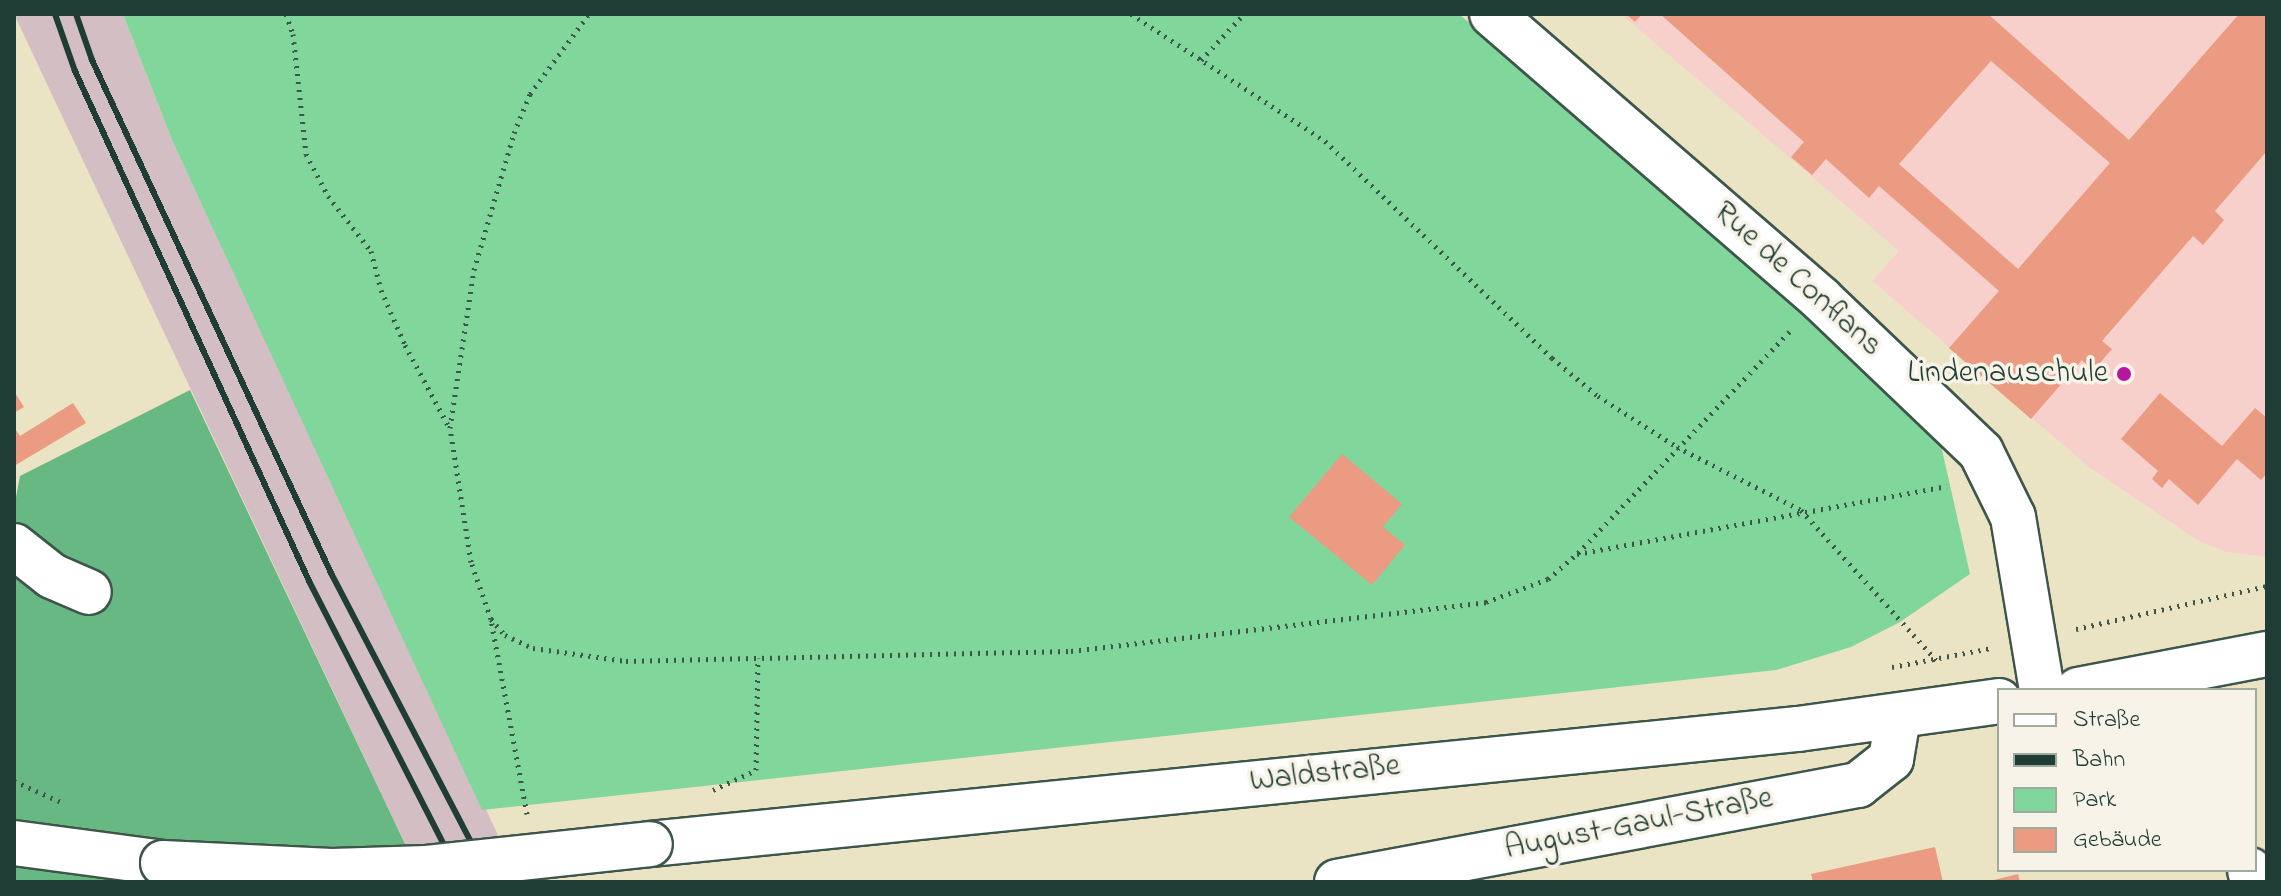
<!DOCTYPE html>
<meta charset="utf-8">
<style>
body{margin:0}
#map{position:relative;width:2281px;height:896px;overflow:hidden;background:#ebe4c4;font-family:"Indie Flower",sans-serif}
div>[style]{position:absolute}
.built>*{inset:0;background:#f7d0cc}
.industrial>*{inset:0;background:#d2bec3}
.green>*{inset:0;background:#81d79b}
.forest>*{inset:0;background:#68b883}
.building>*{inset:0;background:#ea9b82}
.path>*{height:5px;margin-top:-2.5px;transform-origin:0;background:repeating-linear-gradient(90deg,#3e564a 0 2px,transparent 0 8px)}
.roads{filter:drop-shadow(2px 0 #3e564a) drop-shadow(-2px 0 #3e564a) drop-shadow(0 2px #3e564a) drop-shadow(0 -2px #3e564a)}
.minor>*{height:44px;margin:-22px;padding:0 22px;transform-origin:22px;border-radius:22px;background:#fff}
.major>*{height:44px;margin:-22px;padding:0 22px;transform-origin:22px;border-radius:22px;background:#fff}
.rail>*{height:6px;margin:-3px;padding:0 3px;transform-origin:3px;border-radius:3px;background:#1f3d34}
.bridges{filter:drop-shadow(2px 0 #3e564a) drop-shadow(-2px 0 #3e564a) drop-shadow(0 2px #3e564a) drop-shadow(0 -2px #3e564a)}
.major-bridge>*{height:44px;margin:-22px;padding:0 22px;transform-origin:22px;border-radius:22px;background:#fff}
.dots>*{width:22px;height:22px;translate:-50% -50%;box-sizing:border-box;border:4px solid #f7f3e8;border-radius:50%}
span{translate:-50% -50%;white-space:nowrap;text-align:center;line-height:1.15;-webkit-text-stroke:7px #f7f3e8;paint-order:stroke}
.street-label{font-size:32px;color:#1f3d34}
.poi-label{font-size:32px;color:#1f3d34}
.right{translate:-100% -50%;text-align:right}
.frame{position:absolute;inset:0;border:16px solid #1f3d34;pointer-events:none}
.legend{position:absolute;left:1997px;top:688px;width:260px;height:184px;box-sizing:border-box;background:#f7f3e8;border:2px solid #a1aaa0;margin:0;padding:10px 14px;list-style:none;font-size:24px;color:#1f3d34}
.legend li{display:flex;align-items:center;gap:16px;height:40px}
.legend b{width:40px;border:2px solid #a1aaa0}
</style>
<div id="map">
<div class="built">
<div style="clip-path:polygon(1621px 14px,2267px 14px,2267px 557px,2226px 552px,2197px 540px,2089px 467px,1872px 281px,1899px 251px)"></div>
</div>
<div class="industrial">
<div style="clip-path:polygon(14px 14px,123px 14px,172px 140px,520px 882px,423px 882px)"></div>
</div>
<div class="green">
<div style="clip-path:polygon(123px 14px,1459px 14px,1805px 315px,1940px 441px,1970px 574px,1900px 622px,1851px 647px,1776px 670px,482px 810px,172px 140px)"></div>
</div>
<div class="forest">
<div style="clip-path:polygon(190px 390px,423px 882px,14px 882px,14px 508px,20px 476px)"></div>
</div>
<div class="building">
<div style="clip-path:polygon(1626px 14px,1642px 14px,1635px 22px)"></div>
<div style="clip-path:polygon(evenodd,1660px 14px,1988px 14px,2129px 140px,2239px 14px,2267px 14px,2267px 151px,2215px 211px,2224px 220px,2203px 245px,2193px 236px,2102px 341px,2112px 349px,2093px 371px,2082px 360px,2031px 419px,1949px 348px,1999px 291px,1879px 186px,1869px 198px,1826px 159px,1812px 175px,1791px 157px,1804px 142px,1660px 14px,1991px 61px,2110px 163px,2018px 269px,1899px 164px,1991px 61px)"></div>
<div style="clip-path:polygon(14px 391px,24px 407px,14px 413px)"></div>
<div style="clip-path:polygon(2160px 393px,2222px 446px,2255px 408px,2267px 418px,2267px 473px,2261px 480px,2237px 459px,2198px 505px,2169px 479px,2162px 488px,2152px 479px,2158px 471px,2121px 439px)"></div>
<div style="clip-path:polygon(73px 403px,86px 423px,14px 466px,14px 427px,20px 436px)"></div>
<div style="clip-path:polygon(1342px 454px,1402px 504px,1383px 527px,1405px 545px,1372px 585px,1289px 517px)"></div>
<div style="clip-path:polygon(1935px 847px,1943px 882px,1813px 882px,1811px 874px)"></div>
<div style="clip-path:polygon(2018px 874px,2020px 882px,1990px 882px,1990px 881px)"></div>
</div>
<div class="path">
<div style="left:286px;top:14px;width:21px;rotate:71deg"></div>
<div style="left:293px;top:34px;width:121px;rotate:83.8deg"></div>
<div style="left:306px;top:154px;width:47px;rotate:62.4deg"></div>
<div style="left:328px;top:196px;width:70px;rotate:52deg"></div>
<div style="left:371px;top:251px;width:40px;rotate:75.6deg"></div>
<div style="left:381px;top:290px;width:60px;rotate:66.4deg"></div>
<div style="left:405px;top:345px;width:93px;rotate:61.8deg"></div>
<div style="left:1131px;top:14px;width:232px;rotate:33.2deg"></div>
<div style="left:1325px;top:141px;width:314px;rotate:43.7deg"></div>
<div style="left:1552px;top:358px;width:60px;rotate:39.6deg"></div>
<div style="left:1598px;top:396px;width:94px;rotate:32.8deg"></div>
<div style="left:1677px;top:447px;width:139px;rotate:26.9deg"></div>
<div style="left:1801px;top:510px;width:202px;rotate:48deg"></div>
<div style="left:1201px;top:60px;width:63px;rotate:-46.9deg"></div>
<div style="left:1578px;top:553px;width:310px;rotate:-46.3deg"></div>
<div style="left:491px;top:619px;width:21px;rotate:49deg"></div>
<div style="left:505px;top:635px;width:31px;rotate:25deg"></div>
<div style="left:533px;top:648px;width:94px;rotate:8deg"></div>
<div style="left:626px;top:661px;width:445px;rotate:-1.3deg"></div>
<div style="left:1071px;top:651px;width:418px;rotate:-6.7deg"></div>
<div style="left:1486px;top:602px;width:66px;rotate:-20.4deg"></div>
<div style="left:1548px;top:579px;width:38px;rotate:-41deg"></div>
<div style="left:1577px;top:554px;width:376px;rotate:-10.4deg"></div>
<div style="left:2076px;top:629px;width:196px;rotate:-12.7deg"></div>
<div style="left:1892px;top:667px;width:102px;rotate:-10.8deg"></div>
<div style="left:14px;top:781px;width:51px;rotate:24.1deg"></div>
<div style="left:713px;top:790px;width:47px;rotate:-24.9deg"></div>
<div style="left:756px;top:770px;width:112px;rotate:-89deg"></div>
<div style="left:527px;top:814px;width:198px;rotate:-100.5deg"></div>
<div style="left:491px;top:619px;width:60px;rotate:-109.3deg"></div>
<div style="left:471px;top:562px;width:136px;rotate:-98.9deg"></div>
<div style="left:450px;top:428px;width:160px;rotate:-81.4deg"></div>
<div style="left:474px;top:270px;width:143px;rotate:-73.7deg"></div>
<div style="left:514px;top:133px;width:42px;rotate:-67.7deg"></div>
<div style="left:530px;top:94px;width:99px;rotate:-53.6deg"></div>
</div>
<div class="roads">
<div class="minor">
<div style="left:1492px;top:14px;width:435px;rotate:40.9deg"></div>
<div style="left:1821px;top:299px;width:221px;rotate:43.7deg"></div>
<div style="left:1981px;top:452px;width:72px;rotate:63.8deg"></div>
<div style="left:2013px;top:517px;width:175px;rotate:80.5deg"></div>
<div style="left:14px;top:546px;width:48px;rotate:38.3deg"></div>
<div style="left:52px;top:576px;width:40px;rotate:23.4deg"></div>
<div style="left:2250px;top:870px;width:12px;rotate:76deg"></div>
<div style="left:1337px;top:882px;width:530px;rotate:-10.55deg"></div>
<div style="left:1858px;top:785px;width:42px;rotate:-38.2deg"></div>
<div style="left:1891px;top:759px;width:43px;rotate:-80.5deg"></div>
</div>
<div class="major">
<div style="left:2078px;top:690px;width:192px;rotate:-10.8deg"></div>
<div style="left:14px;top:843px;width:150px;rotate:7.6deg"></div>
<div style="left:650px;top:844px;width:1154px;rotate:-5.72deg"></div>
<div style="left:1798px;top:729px;width:203px;rotate:-7.9deg"></div>
</div>
</div>
<div class="rail">
<div style="left:55px;top:14px;width:60px;rotate:70.7deg"></div>
<div style="left:75px;top:71px;width:561px;rotate:65.35deg"></div>
<div style="left:309px;top:581px;width:338px;rotate:62.9deg"></div>
<div style="left:76px;top:14px;width:49px;rotate:70.8deg"></div>
<div style="left:92px;top:60px;width:566px;rotate:65.02deg"></div>
<div style="left:331px;top:573px;width:348px;rotate:62.5deg"></div>
</div>
<div class="bridges">
<div class="major-bridge">
<div style="left:163px;top:863px;width:169px;rotate:2.7deg"></div>
<div style="left:332px;top:871px;width:95px;rotate:-1.8deg"></div>
<div style="left:427px;top:868px;width:224px;rotate:-6.1deg"></div>
</div>
</div>
<div class="dots">
<div style="left:2124px;top:374px;background:#b5179e"></div>
</div>
<div class="street-label">
<span style="left:1797px;top:280px;rotate:42deg">Rue de Conflans</span>
<span style="left:1325px;top:775px;rotate:-6deg">Waldstraße</span>
<span style="left:1639px;top:825px;rotate:-11deg">August-Gaul-Straße</span>
</div>
<div class="poi-label">
<span class="right" style="left:2108px;top:374px">Lindenauschule</span>
</div>
<div class="frame"></div>
<ul class="legend">
<li><b style="height:10px;background:#fff"></b>Straße</li>
<li><b style="height:10px;background:#1f3d34"></b>Bahn</li>
<li><b style="height:22px;background:#81d79b"></b>Park</li>
<li><b style="height:22px;background:#ea9b82"></b>Gebäude</li>
</ul>
</div>
